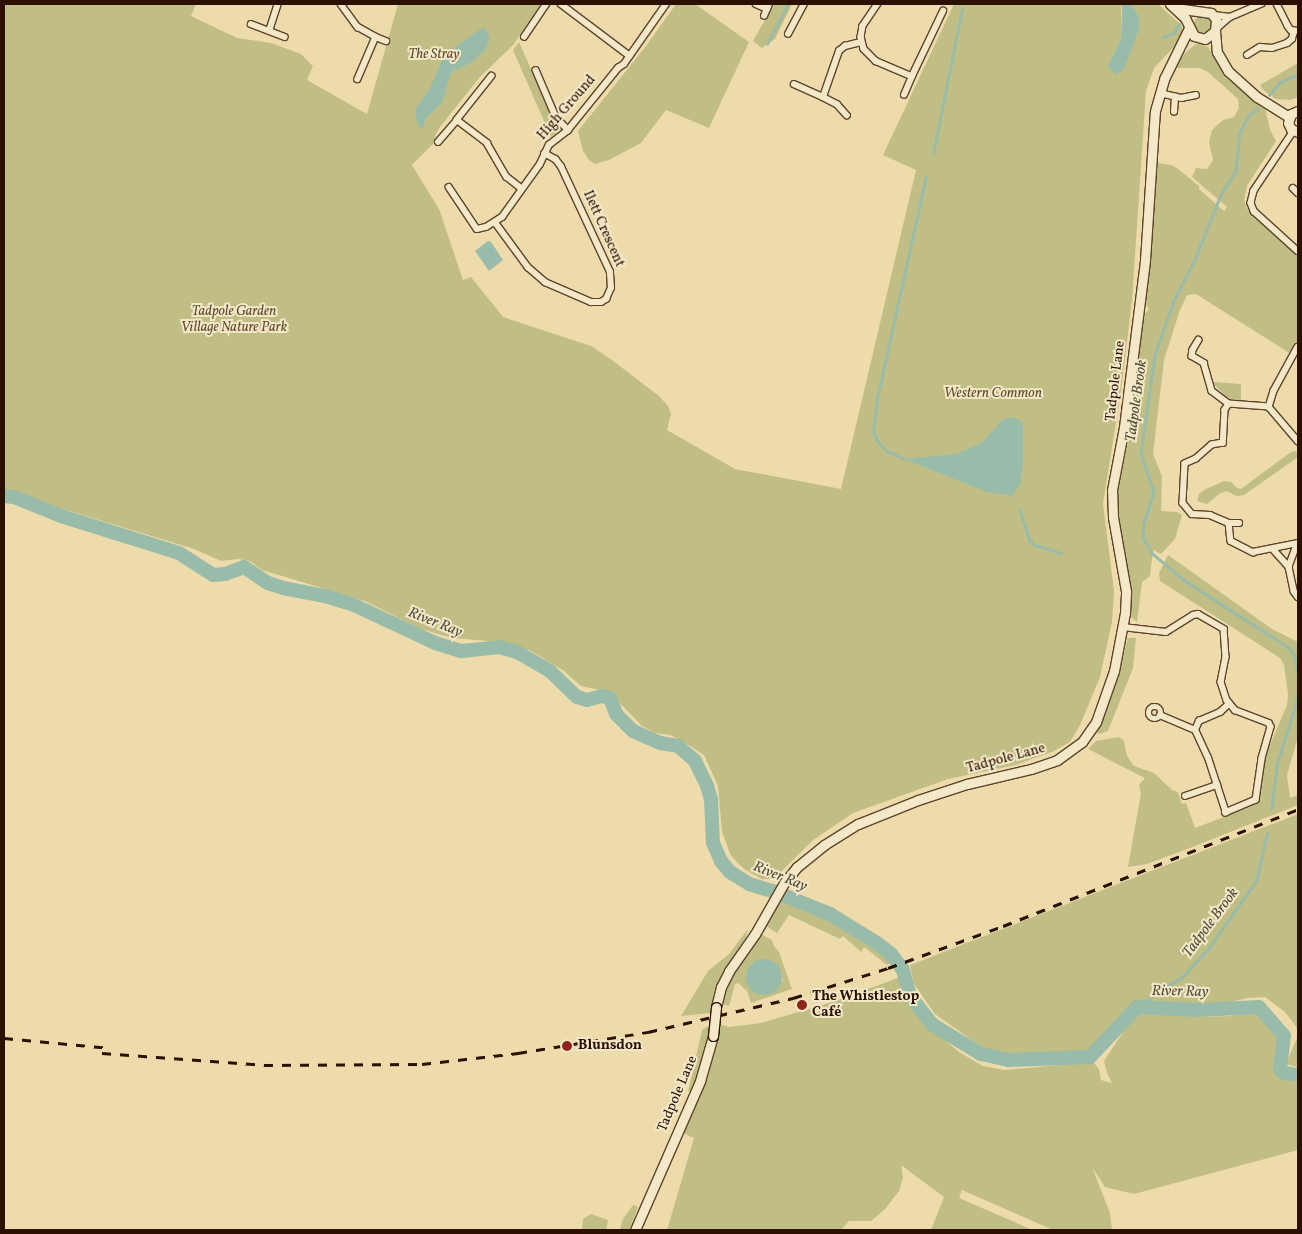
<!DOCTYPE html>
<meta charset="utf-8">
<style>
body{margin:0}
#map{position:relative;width:1302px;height:1234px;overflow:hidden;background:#eedbab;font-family:Vollkorn,serif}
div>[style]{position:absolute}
.green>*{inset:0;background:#c0be84}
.round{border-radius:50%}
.water>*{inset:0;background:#99bba9}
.stream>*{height:2.5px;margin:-1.25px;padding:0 1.25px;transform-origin:1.25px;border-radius:1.25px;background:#99bba9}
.river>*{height:14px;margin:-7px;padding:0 7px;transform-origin:7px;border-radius:7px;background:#99bba9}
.roads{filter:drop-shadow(1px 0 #5c432b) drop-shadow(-1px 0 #5c432b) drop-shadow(0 1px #5c432b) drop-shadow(0 -1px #5c432b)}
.street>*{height:5.5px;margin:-2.75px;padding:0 2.75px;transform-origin:2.75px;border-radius:2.75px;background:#f4e8c8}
.street>.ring{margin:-2.75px;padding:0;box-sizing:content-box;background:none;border:5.5px solid #f4e8c8;border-radius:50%}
.secondary>*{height:9px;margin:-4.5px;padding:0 4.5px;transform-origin:4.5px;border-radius:4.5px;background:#f4e8c8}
.rail>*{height:2.5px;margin-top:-1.25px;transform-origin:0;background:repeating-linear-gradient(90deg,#2b1000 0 9px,transparent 0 18px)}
.bridges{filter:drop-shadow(1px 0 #2b1000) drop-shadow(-1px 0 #2b1000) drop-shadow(0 1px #2b1000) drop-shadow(0 -1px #2b1000)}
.secondary-bridge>*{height:9px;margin:-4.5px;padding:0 4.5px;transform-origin:4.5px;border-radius:4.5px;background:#f4e8c8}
.dots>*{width:14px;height:14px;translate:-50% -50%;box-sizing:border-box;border:2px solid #f4e8c8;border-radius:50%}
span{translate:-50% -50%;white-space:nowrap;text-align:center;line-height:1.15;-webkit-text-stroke:4px #f4e8c8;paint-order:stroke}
.park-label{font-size:14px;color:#5f4d2e;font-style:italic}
.street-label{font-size:14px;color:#2b1000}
.poi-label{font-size:14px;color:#2b1000;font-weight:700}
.left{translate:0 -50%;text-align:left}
.water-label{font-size:15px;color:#524c3b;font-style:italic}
.frame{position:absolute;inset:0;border:5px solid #2b1000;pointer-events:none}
</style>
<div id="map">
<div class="green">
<div style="clip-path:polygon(4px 4px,196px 4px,191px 16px,237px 38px,271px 43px,301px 54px,313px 66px,307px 80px,367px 114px,398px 4px,541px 4px,514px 44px,479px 78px,440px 127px,435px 136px,435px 142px,412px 165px,439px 209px,463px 280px,471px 277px,503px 317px,591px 346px,612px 360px,659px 396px,668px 406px,671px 414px,667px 430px,735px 469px,841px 489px,916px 170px,883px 155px,954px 4px,1121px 4px,1121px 39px,1110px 62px,1129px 53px,1138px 33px,1139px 17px,1132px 4px,1158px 4px,1182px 26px,1183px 31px,1174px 47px,1154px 68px,1146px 91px,1132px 300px,1121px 391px,1103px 504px,1114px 591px,1112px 622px,1100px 677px,1080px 725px,1070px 742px,1052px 752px,1015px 765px,948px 779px,853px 813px,813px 840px,774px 879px,762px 879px,744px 869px,731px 856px,722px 832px,718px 786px,704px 755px,684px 742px,670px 735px,655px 733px,642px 726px,609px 692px,581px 686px,564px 671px,531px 651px,501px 642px,452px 638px,421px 629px,365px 601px,262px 570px,250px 561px,238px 559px,221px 561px,194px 549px,4px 491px)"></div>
<div style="clip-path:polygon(676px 4px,695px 4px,749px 42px,709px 128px,666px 110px,641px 143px,609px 160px,595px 164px,589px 160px,583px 151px,578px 131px,646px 46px)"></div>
<div style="clip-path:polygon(774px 4px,792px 4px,775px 39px,762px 48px,753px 41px)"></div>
<div class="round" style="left:1194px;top:15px;width:18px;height:18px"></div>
<div style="clip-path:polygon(519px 42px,554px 121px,561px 129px,551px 137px,513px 50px)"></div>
<div style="clip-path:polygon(1196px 44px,1202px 44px,1208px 47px,1225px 75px,1265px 107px,1270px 130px,1276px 141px,1247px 186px,1244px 200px,1248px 210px,1298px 256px,1298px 340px,1291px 354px,1196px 294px,1187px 295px,1180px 310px,1164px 360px,1153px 454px,1162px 476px,1161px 511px,1177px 512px,1182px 515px,1175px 539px,1161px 554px,1153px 550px,1150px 576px,1142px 582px,1137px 622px,1130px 616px,1129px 580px,1115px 505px,1128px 442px,1136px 379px,1137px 338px,1145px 314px,1149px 309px,1142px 297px,1158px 163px,1171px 165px,1177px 168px,1199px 186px,1199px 189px,1224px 211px,1227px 207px,1192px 177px,1196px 168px,1207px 169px,1213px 160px,1209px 142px,1212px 130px,1223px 120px,1234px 117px,1239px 108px,1238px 99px,1208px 72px,1200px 68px,1174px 68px,1186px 52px)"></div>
<div style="clip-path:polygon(1298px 63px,1298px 97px,1291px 100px,1276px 99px,1263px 90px,1260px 85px)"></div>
<div style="clip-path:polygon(1212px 382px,1241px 384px,1241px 402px,1226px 397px)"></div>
<div style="clip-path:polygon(1296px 451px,1298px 457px,1244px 495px,1237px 496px,1226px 491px,1219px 494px,1207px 504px,1197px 501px,1199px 494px,1204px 490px,1224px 481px,1231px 482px,1237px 488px,1241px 489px,1291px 452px)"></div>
<div style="clip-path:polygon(1168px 555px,1272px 629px,1298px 642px,1298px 737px,1287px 775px,1290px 798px,1298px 795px,1298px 805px,1185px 850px,1147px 864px,1128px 867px,1141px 793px,1139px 785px,1145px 778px,1088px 749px,1096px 741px,1119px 737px,1124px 741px,1127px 756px,1134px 766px,1154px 773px,1172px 790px,1178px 792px,1182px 804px,1186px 803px,1195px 828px,1250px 807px,1258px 801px,1261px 793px,1265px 757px,1287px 705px,1288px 694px,1284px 665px,1280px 658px,1160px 581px,1159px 573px)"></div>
<div style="clip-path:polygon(1128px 638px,1136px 638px,1133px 668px,1108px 731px,1099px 734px,1097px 732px,1117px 680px)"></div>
<div style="clip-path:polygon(1298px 814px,1298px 1067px,1286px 1064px,1297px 1038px,1298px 1029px,1285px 1012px,1265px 997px,1248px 998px,1217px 1005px,1165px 1003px,1138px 1004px,1088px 1054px,1010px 1056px,983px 1048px,935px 1014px,914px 984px,910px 965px)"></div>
<div style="clip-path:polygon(789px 900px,837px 923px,884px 953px,893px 962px,887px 965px,864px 947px,861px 952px,843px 936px,840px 939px,789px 915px,777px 933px,764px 925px,781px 901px)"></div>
<div style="clip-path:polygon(748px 929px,746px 937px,721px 976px,714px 992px,711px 1013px,681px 1016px,708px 971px,729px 954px)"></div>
<div style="clip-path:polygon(evenodd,761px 934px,772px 940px,774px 946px,779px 952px,792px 989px,751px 1003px,747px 991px,738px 983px,735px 984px,729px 1006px,722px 1004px,728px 982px,739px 961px,761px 934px,764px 959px,773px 963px,781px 971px,783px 981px,747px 973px,753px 962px,764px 959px)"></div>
<div style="clip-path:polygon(898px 978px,904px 980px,909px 1005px,918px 1017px,959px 1052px,983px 1066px,1005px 1070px,1093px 1062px,1099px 1069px,1101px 1080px,1112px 1083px,1107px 1073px,1104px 1061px,1133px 1017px,1142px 1011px,1191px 1013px,1200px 1017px,1232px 1016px,1235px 1012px,1258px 1009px,1282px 1036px,1275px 1062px,1276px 1071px,1298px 1078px,1298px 1150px,1134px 1194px,1105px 1187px,1092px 1167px,1110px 1213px,1112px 1230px,1053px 1230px,962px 1190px,959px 1198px,1033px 1230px,931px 1230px,944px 1197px,901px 1165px,903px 1178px,899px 1191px,885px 1209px,871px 1221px,849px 1221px,841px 1230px,667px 1230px,694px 1138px,681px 1132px,704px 1079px,720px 1024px,729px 1027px,761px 1023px,829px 1003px)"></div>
<div style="clip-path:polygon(708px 1026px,711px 1027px,701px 1071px,691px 1090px,688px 1092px,702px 1030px)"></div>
<div style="clip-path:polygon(633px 1205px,638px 1207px,629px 1230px,620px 1230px,623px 1219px)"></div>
<div style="clip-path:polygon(591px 1214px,608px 1220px,606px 1230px,582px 1230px,583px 1219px)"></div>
</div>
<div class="water">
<div style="clip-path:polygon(1122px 4px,1132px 4px,1139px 17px,1139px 30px,1124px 69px,1117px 74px,1112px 72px,1108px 66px,1121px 39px)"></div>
<div style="clip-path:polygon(481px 28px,486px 29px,490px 38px,485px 50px,472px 62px,451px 72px,442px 103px,426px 118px,423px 128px,419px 127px,416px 118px,416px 108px,429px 90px,442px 61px,449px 52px)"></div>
<div style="clip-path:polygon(488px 241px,491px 242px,503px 260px,489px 271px,475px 251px)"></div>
<div style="clip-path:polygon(1014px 417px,1023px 423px,1023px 463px,1020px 484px,1011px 498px,1009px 495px,987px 492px,904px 459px,957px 454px,983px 442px,1003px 419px)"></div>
<div class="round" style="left:746px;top:959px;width:36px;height:36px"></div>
</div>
<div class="stream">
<div style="left:1163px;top:37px;width:12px;rotate:-20deg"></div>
<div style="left:1174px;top:33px;width:10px;rotate:-61deg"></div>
<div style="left:767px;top:44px;width:45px;rotate:-62.3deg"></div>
<div style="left:1269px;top:95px;width:16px;rotate:-50deg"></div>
<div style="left:1279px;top:83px;width:21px;rotate:-25deg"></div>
<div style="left:1258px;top:109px;width:11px;rotate:142deg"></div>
<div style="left:1249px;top:116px;width:18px;rotate:119deg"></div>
<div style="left:1240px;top:132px;width:39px;rotate:96deg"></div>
<div style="left:1236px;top:171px;width:28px;rotate:122deg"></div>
<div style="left:1221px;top:195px;width:70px;rotate:111.8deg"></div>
<div style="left:1195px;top:260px;width:46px;rotate:117.1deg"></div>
<div style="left:1174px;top:301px;width:57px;rotate:109.4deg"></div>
<div style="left:1155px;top:355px;width:100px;rotate:98deg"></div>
<div style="left:1141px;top:454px;width:40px;rotate:71.1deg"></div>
<div style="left:1154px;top:492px;width:32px;rotate:108deg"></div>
<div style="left:1144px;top:522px;width:15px;rotate:94deg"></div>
<div style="left:1143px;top:537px;width:20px;rotate:60deg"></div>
<div style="left:1153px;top:554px;width:40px;rotate:40deg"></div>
<div style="left:1184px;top:580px;width:124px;rotate:32.8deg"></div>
<div style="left:1288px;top:647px;width:9px;rotate:49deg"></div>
<div style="left:1294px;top:654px;width:18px;rotate:77deg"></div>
<div style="left:933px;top:154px;width:148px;rotate:-78.7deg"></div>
<div style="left:904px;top:459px;width:20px;rotate:-156deg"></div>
<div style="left:886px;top:451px;width:13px;rotate:-132deg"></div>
<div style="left:877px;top:441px;width:11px;rotate:-112deg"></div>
<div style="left:873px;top:431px;width:32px;rotate:-83deg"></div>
<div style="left:877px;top:399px;width:227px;rotate:-77.6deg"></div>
<div style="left:1020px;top:510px;width:32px;rotate:72deg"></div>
<div style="left:1030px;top:540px;width:7px;rotate:45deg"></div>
<div style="left:1035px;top:545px;width:27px;rotate:17deg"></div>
<div style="left:1271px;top:809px;width:45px;rotate:-82.4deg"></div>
<div style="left:1277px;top:764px;width:71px;rotate:-72.8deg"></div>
<div style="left:1142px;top:1006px;width:20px;rotate:-45deg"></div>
<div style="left:1156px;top:992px;width:29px;rotate:-29deg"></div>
<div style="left:1181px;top:978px;width:41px;rotate:-47deg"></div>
<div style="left:1209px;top:948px;width:82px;rotate:-55deg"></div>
<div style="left:1256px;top:881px;width:49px;rotate:-77.1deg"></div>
</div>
<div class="river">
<div style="left:4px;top:496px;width:10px;rotate:6deg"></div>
<div style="left:14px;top:497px;width:51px;rotate:22deg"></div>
<div style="left:61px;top:516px;width:124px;rotate:17.4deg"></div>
<div style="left:179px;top:553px;width:40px;rotate:32.9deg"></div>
<div style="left:213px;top:575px;width:12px;rotate:-5deg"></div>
<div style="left:225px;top:574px;width:20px;rotate:-20deg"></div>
<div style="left:244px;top:567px;width:29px;rotate:34deg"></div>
<div style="left:268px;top:583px;width:16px;rotate:18deg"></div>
<div style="left:283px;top:588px;width:43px;rotate:10.8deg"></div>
<div style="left:325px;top:596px;width:30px;rotate:17deg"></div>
<div style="left:354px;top:605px;width:89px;rotate:25.1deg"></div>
<div style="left:435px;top:643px;width:28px;rotate:17deg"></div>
<div style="left:462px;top:651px;width:37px;rotate:-6deg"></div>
<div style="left:499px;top:647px;width:19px;rotate:16deg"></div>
<div style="left:517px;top:652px;width:38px;rotate:30deg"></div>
<div style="left:550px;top:671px;width:37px;rotate:44deg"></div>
<div style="left:577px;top:697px;width:10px;rotate:17deg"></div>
<div style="left:587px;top:700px;width:16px;rotate:-15deg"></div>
<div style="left:602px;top:696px;width:8px;rotate:14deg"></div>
<div style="left:610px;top:698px;width:17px;rotate:69deg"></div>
<div style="left:616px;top:714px;width:24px;rotate:45deg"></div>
<div style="left:633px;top:731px;width:30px;rotate:24deg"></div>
<div style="left:660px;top:743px;width:18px;rotate:9deg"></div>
<div style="left:678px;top:746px;width:23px;rotate:41deg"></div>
<div style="left:695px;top:761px;width:28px;rotate:64deg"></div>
<div style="left:707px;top:786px;width:14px;rotate:73deg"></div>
<div style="left:711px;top:799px;width:44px;rotate:87.4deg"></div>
<div style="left:713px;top:843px;width:20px;rotate:66deg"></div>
<div style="left:721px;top:861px;width:14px;rotate:51deg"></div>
<div style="left:730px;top:872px;width:22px;rotate:32deg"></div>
<div style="left:749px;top:884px;width:30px;rotate:17deg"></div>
<div style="left:778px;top:893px;width:56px;rotate:22deg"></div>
<div style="left:830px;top:914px;width:55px;rotate:31.7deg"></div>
<div style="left:877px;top:943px;width:18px;rotate:38deg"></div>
<div style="left:891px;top:954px;width:20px;rotate:53deg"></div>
<div style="left:903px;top:970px;width:27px;rotate:75deg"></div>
<div style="left:910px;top:996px;width:37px;rotate:52deg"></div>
<div style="left:933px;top:1025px;width:56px;rotate:31.1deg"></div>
<div style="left:981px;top:1054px;width:29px;rotate:12deg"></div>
<div style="left:1009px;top:1060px;width:81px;rotate:-2.1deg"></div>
<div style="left:1090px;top:1057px;width:69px;rotate:-46.8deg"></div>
<div style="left:1137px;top:1007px;width:61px;rotate:2.8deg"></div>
<div style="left:1198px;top:1010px;width:61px;rotate:-2.8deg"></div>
<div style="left:1259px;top:1007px;width:38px;rotate:49deg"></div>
<div style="left:1284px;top:1036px;width:33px;rotate:97deg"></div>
<div style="left:1280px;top:1069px;width:6px;rotate:45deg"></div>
<div style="left:1284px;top:1073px;width:14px;rotate:8deg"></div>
</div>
<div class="roads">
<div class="street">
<div style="left:341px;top:4px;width:29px;rotate:54deg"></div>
<div style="left:358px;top:27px;width:21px;rotate:29deg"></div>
<div style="left:376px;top:37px;width:46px;rotate:113.2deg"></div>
<div style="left:561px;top:4px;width:86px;rotate:37deg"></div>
<div style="left:756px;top:4px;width:12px;rotate:24deg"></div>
<div style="left:767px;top:9px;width:5px;rotate:-68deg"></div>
<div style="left:878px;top:4px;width:27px;rotate:124deg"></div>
<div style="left:863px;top:26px;width:11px;rotate:100deg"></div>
<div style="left:861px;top:37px;width:12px;rotate:76deg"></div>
<div style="left:864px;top:49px;width:17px;rotate:45deg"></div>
<div style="left:876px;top:61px;width:39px;rotate:23deg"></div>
<div style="left:912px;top:76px;width:72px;rotate:-64.5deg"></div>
<div style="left:1277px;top:4px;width:25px;rotate:63deg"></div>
<div style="left:1288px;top:26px;width:5px;rotate:53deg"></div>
<div style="left:1291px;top:30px;width:7px;rotate:8deg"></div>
<div style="left:1214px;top:15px;width:16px;rotate:7deg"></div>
<div style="left:764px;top:16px;width:8px;rotate:-67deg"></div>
<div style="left:251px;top:24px;width:36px;rotate:21deg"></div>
<div style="left:1216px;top:29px;width:18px;rotate:-41deg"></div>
<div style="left:1230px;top:17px;width:34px;rotate:-23deg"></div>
<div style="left:269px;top:31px;width:28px;rotate:-72deg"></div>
<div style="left:788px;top:34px;width:34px;rotate:-62deg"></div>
<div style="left:376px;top:37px;width:11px;rotate:22deg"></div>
<div style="left:524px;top:37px;width:40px;rotate:-56deg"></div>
<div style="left:1247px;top:55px;width:15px;rotate:-32deg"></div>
<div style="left:1260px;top:47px;width:12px;rotate:5deg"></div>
<div style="left:1272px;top:48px;width:16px;rotate:-18deg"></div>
<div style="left:1287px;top:43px;width:6px;rotate:-39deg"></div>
<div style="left:1292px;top:39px;width:8px;rotate:-76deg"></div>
<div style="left:536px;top:70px;width:51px;rotate:66.9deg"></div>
<div style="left:556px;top:117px;width:18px;rotate:47deg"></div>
<div style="left:492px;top:76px;width:56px;rotate:128.5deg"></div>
<div style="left:457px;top:120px;width:38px;rotate:37deg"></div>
<div style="left:487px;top:143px;width:39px;rotate:60deg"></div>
<div style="left:507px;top:177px;width:18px;rotate:38deg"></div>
<div style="left:794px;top:84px;width:32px;rotate:24deg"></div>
<div style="left:823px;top:97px;width:49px;rotate:-70.8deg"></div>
<div style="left:839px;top:51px;width:8px;rotate:-40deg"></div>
<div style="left:845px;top:46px;width:16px;rotate:-14deg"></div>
<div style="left:1160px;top:93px;width:22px;rotate:13deg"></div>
<div style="left:1181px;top:98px;width:15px;rotate:-11deg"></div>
<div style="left:904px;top:95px;width:21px;rotate:-67deg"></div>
<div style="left:823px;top:97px;width:16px;rotate:27deg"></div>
<div style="left:837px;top:104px;width:15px;rotate:48deg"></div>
<div style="left:1174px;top:112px;width:15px;rotate:-86deg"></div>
<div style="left:1294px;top:131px;width:72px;rotate:123.7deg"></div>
<div style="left:1254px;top:191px;width:12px;rotate:104deg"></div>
<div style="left:1251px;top:203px;width:9px;rotate:69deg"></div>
<div style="left:1254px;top:211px;width:59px;rotate:42.3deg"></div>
<div style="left:438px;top:142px;width:29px;rotate:-49deg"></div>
<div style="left:449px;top:187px;width:50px;rotate:56.3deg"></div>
<div style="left:477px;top:229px;width:9px;rotate:-13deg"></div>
<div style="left:486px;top:227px;width:19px;rotate:-32deg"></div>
<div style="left:502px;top:217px;width:65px;rotate:-54.4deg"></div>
<div style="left:540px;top:164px;width:21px;rotate:-65deg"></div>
<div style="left:549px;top:145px;width:24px;rotate:-38deg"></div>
<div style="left:568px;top:130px;width:80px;rotate:-51.1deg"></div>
<div style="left:618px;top:68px;width:7px;rotate:-34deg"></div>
<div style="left:624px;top:64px;width:73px;rotate:-55deg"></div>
<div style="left:1293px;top:188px;width:7px;rotate:45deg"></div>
<div style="left:495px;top:222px;width:56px;rotate:53.7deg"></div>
<div style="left:528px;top:267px;width:23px;rotate:41deg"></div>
<div style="left:545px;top:282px;width:50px;rotate:23.5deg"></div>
<div style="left:591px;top:302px;width:10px"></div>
<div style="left:601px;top:302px;width:6px;rotate:-31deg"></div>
<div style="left:606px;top:299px;width:12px;rotate:-66deg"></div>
<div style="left:611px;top:288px;width:16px;rotate:-94deg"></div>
<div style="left:610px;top:272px;width:116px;rotate:-115deg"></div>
<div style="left:561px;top:167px;width:9px;rotate:-126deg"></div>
<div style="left:556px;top:160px;width:13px;rotate:-151deg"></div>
<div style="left:1199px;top:340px;width:12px;rotate:121deg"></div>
<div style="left:1193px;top:350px;width:6px;rotate:99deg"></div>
<div style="left:1192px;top:356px;width:14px;rotate:30deg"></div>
<div style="left:1204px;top:363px;width:29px;rotate:74deg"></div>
<div style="left:1212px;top:391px;width:21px;rotate:37deg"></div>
<div style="left:1298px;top:347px;width:50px;rotate:118.6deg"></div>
<div style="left:1274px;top:391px;width:17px;rotate:107deg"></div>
<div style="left:1269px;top:407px;width:45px;rotate:49.5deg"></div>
<div style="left:1269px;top:407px;width:40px;rotate:-175.7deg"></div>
<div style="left:1229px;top:404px;width:7px;rotate:124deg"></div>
<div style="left:1225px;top:410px;width:33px;rotate:93deg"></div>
<div style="left:1223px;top:443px;width:11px;rotate:170deg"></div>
<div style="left:1212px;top:445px;width:21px;rotate:139deg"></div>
<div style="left:1196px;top:459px;width:12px;rotate:156deg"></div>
<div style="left:1185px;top:464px;width:39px;rotate:93deg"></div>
<div style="left:1183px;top:503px;width:14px;rotate:51deg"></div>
<div style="left:1192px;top:514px;width:18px;rotate:3deg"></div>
<div style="left:1210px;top:515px;width:21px;rotate:23deg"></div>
<div style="left:1229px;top:523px;width:18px;rotate:84deg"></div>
<div style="left:1231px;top:541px;width:25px;rotate:27deg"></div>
<div style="left:1253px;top:552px;width:46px;rotate:-11.3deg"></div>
<div style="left:1229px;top:523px;width:10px"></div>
<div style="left:1297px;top:545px;width:23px;rotate:110deg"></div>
<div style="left:1289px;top:567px;width:25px;rotate:78deg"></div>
<div style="left:1294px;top:591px;width:7px;rotate:56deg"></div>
<div style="left:1273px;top:549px;width:24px;rotate:48deg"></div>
<div style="left:1123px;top:627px;width:43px;rotate:6.6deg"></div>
<div style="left:1166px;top:632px;width:32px;rotate:-32deg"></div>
<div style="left:1193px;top:615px;width:5px;rotate:-11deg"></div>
<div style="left:1198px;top:614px;width:30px;rotate:30deg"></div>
<div style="left:1224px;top:629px;width:28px;rotate:86deg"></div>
<div style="left:1226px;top:657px;width:25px;rotate:101deg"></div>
<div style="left:1221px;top:682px;width:19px;rotate:72deg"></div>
<div style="left:1227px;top:700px;width:13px;rotate:51deg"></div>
<div style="left:1235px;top:710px;width:36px;rotate:21deg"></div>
<div style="left:1269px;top:723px;width:4px;rotate:63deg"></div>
<div style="left:1271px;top:727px;width:33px;rotate:106deg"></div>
<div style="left:1262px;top:759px;width:41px;rotate:98.3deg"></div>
<div style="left:1256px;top:800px;width:33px;rotate:157deg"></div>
<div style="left:1226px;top:813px;width:58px;rotate:-108.1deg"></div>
<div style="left:1208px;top:758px;width:31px;rotate:-115deg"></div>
<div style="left:1195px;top:730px;width:10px;rotate:-66deg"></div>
<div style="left:1199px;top:721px;width:23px;rotate:-23deg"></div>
<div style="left:1220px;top:712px;width:12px;rotate:-42deg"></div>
<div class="ring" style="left:1149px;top:707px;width:6.5px;height:6.5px"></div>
<div style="left:1160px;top:715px;width:38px;rotate:23deg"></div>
<div style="left:1185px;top:796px;width:34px;rotate:-19deg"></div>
</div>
<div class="secondary">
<div style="left:1170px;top:4px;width:21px;rotate:43deg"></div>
<div style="left:1185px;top:18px;width:20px;rotate:63deg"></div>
<div style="left:1194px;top:36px;width:11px;rotate:15deg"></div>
<div style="left:1205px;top:39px;width:13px;rotate:-39deg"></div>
<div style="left:1215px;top:31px;width:12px;rotate:-85deg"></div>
<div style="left:1216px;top:19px;width:8px;rotate:-130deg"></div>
<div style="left:1211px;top:13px;width:36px;rotate:-172deg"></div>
<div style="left:1215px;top:31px;width:21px;rotate:85deg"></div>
<div style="left:1217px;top:52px;width:22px;rotate:60deg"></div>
<div style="left:1228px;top:71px;width:39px;rotate:42deg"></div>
<div style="left:1257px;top:97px;width:38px;rotate:32deg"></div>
<div style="left:1298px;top:111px;width:8px;rotate:157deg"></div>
<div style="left:1291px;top:114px;width:9px;rotate:108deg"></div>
<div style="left:1288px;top:123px;width:7px;rotate:63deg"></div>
<div style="left:1291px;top:129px;width:8px;rotate:23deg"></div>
<div style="left:716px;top:1007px;width:21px;rotate:-76deg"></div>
<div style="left:721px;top:987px;width:18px;rotate:-63deg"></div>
<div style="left:729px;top:971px;width:45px;rotate:-54.9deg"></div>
<div style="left:755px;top:934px;width:59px;rotate:-60.4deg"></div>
<div style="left:784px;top:883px;width:21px;rotate:-51deg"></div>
<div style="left:797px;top:867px;width:35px;rotate:-39deg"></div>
<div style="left:824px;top:845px;width:40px;rotate:-32deg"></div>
<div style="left:858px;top:824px;width:65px;rotate:-21.8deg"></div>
<div style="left:918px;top:800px;width:52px;rotate:-18.1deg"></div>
<div style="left:967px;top:784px;width:66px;rotate:-13.2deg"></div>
<div style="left:1031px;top:769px;width:28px;rotate:-19deg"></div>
<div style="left:1057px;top:760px;width:31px;rotate:-36deg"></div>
<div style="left:1082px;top:742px;width:24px;rotate:-55deg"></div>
<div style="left:1096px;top:722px;width:54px;rotate:-70.6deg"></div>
<div style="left:1114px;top:671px;width:59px;rotate:-79.3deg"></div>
<div style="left:1125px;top:613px;width:22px;rotate:-87deg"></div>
<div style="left:1126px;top:591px;width:75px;rotate:-100deg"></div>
<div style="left:1113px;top:517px;width:27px;rotate:-92deg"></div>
<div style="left:1112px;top:490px;width:64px;rotate:-79.2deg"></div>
<div style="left:1124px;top:427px;width:168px;rotate:-82.8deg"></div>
<div style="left:1145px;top:260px;width:149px;rotate:-86.2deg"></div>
<div style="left:1155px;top:111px;width:35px;rotate:-74deg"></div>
<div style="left:1165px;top:77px;width:55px;rotate:-63.9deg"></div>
<div style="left:635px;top:1230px;width:163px;rotate:-66.4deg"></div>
<div style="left:700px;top:1081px;width:47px;rotate:-73.9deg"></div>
</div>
</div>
<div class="rail">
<div style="left:4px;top:1038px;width:107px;rotate:5.3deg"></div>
<div style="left:102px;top:1053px;width:162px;rotate:4.2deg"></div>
<div style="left:264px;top:1065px;width:158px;rotate:-0.4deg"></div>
<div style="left:422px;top:1064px;width:97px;rotate:-6.5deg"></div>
<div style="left:518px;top:1053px;width:132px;rotate:-9.2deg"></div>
<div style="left:648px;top:1032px;width:149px;rotate:-13.2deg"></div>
<div style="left:793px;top:998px;width:100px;rotate:-17.5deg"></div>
<div style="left:888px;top:968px;width:122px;rotate:-20.1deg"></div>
<div style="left:1003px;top:926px;width:317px;rotate:-21.6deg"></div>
</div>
<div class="bridges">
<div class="secondary-bridge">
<div style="left:713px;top:1036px;width:29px;rotate:-84deg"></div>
</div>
</div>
<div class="dots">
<div style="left:802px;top:1005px;background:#8f2418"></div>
<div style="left:567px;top:1046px;background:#8f2418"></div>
</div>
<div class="park-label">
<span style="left:434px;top:55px">The Stray</span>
<span style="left:234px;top:320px">Tadpole Garden<br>Village Nature Park</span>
<span style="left:993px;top:394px">Western Common</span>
</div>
<div class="street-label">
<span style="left:567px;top:108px;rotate:-49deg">High Ground</span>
<span style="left:603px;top:229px;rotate:66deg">Ilett Crescent</span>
<span style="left:1116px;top:381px;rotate:-83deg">Tadpole Lane</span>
<span style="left:1006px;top:759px;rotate:-15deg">Tadpole Lane</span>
<span style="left:678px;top:1094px;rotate:-67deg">Tadpole Lane</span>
</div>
<div class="poi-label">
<span class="left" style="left:812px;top:1005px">The Whistlestop<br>Café</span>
<span class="left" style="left:578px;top:1046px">Blunsdon</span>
</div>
<div class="water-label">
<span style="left:1137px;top:401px;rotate:-82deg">Tadpole Brook</span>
<span style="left:435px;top:623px;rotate:22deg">River Ray</span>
<span style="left:780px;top:877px;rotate:22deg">River Ray</span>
<span style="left:1211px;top:923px;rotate:-53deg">Tadpole Brook</span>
<span style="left:1180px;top:992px;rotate:1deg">River Ray</span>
</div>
<div class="frame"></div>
</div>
